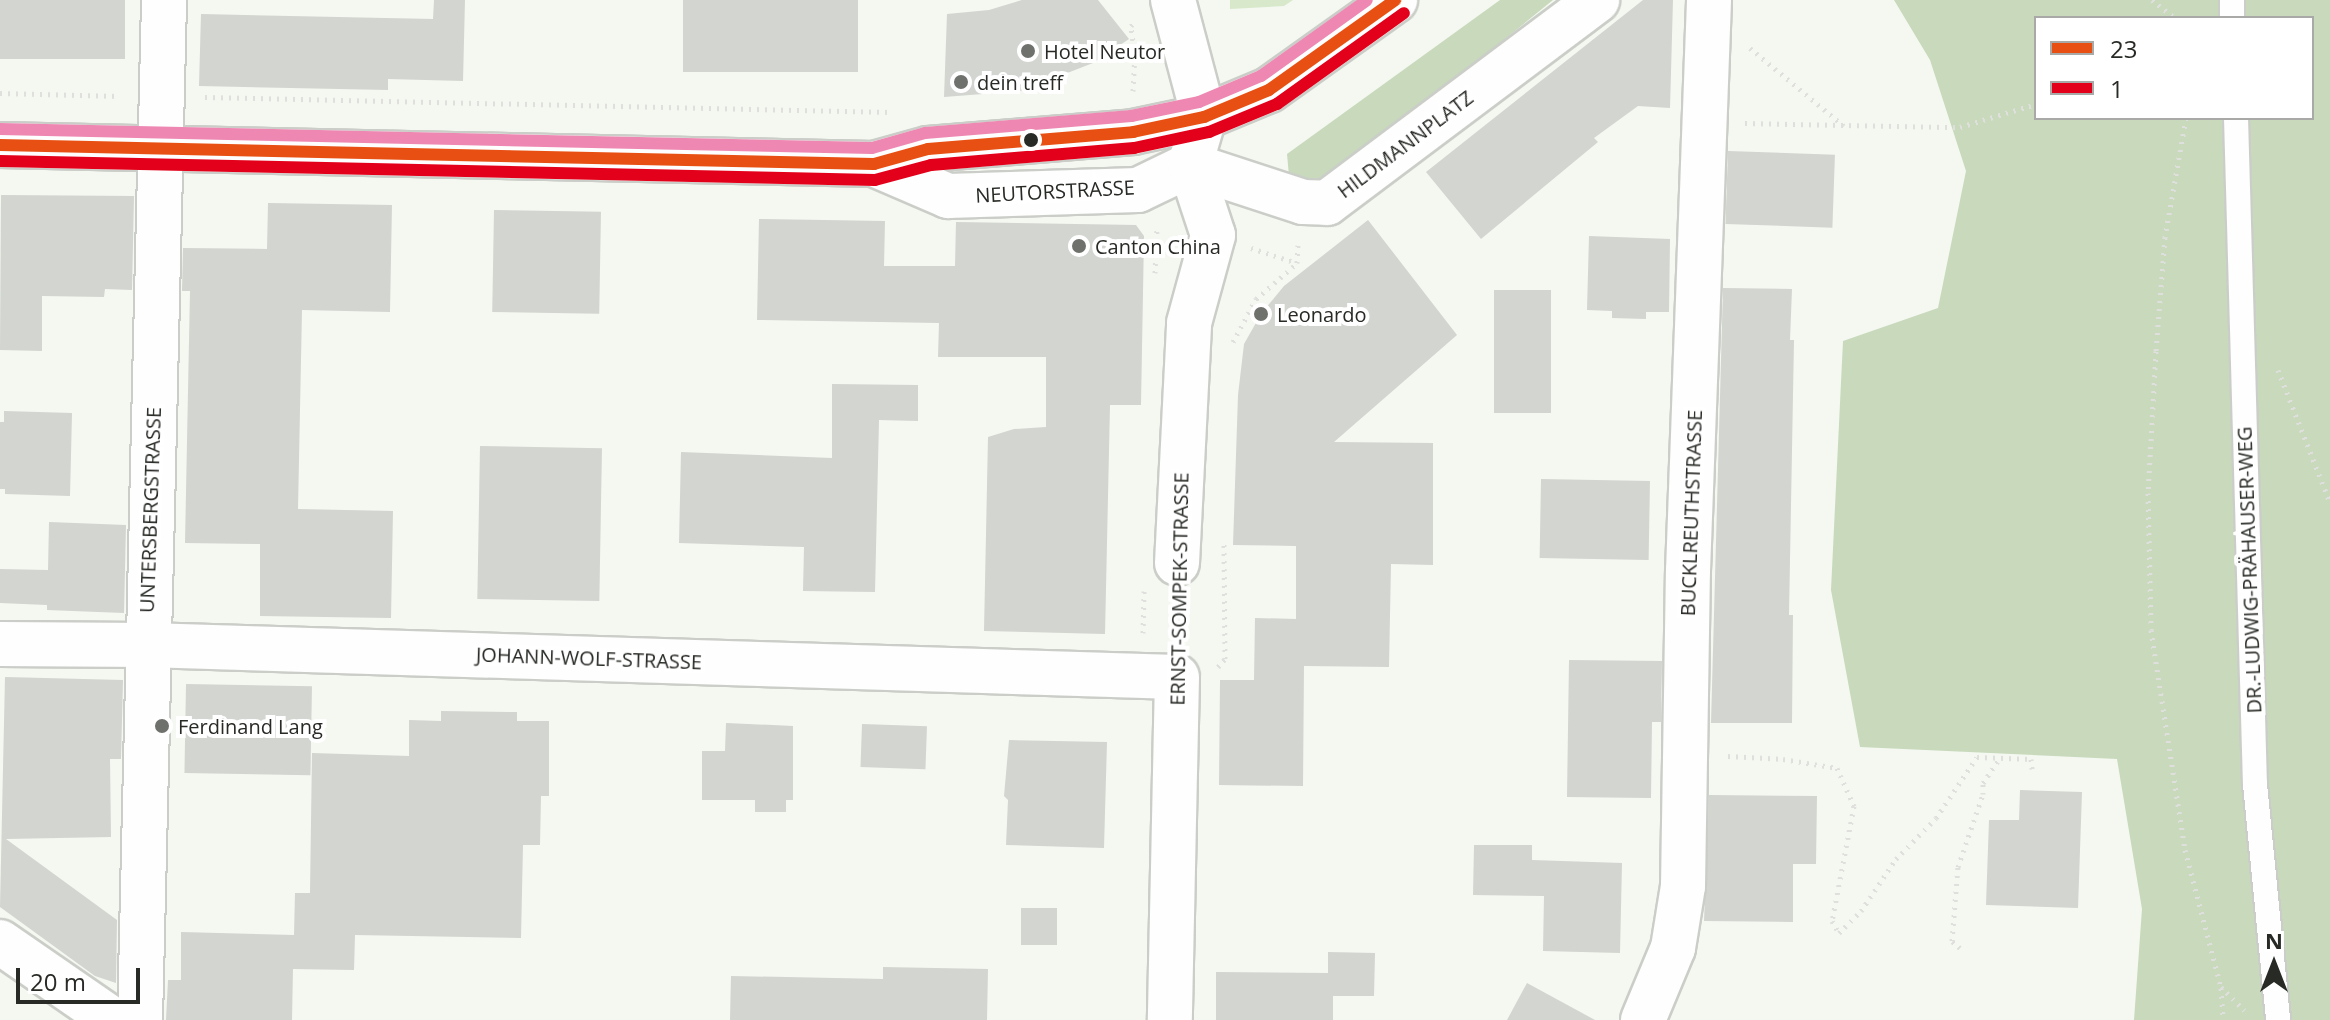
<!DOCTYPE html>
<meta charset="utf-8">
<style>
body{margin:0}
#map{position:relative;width:2330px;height:1020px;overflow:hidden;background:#f4f8f1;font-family:"Open Sans",sans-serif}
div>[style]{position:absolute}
.green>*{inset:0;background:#d7e8cb}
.forest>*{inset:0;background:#c8d9bc}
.building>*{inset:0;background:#d2d5d0;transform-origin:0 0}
.path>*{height:5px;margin-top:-2.5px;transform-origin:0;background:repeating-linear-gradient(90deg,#dfe0dd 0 2px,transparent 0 8px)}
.roads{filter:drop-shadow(2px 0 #cbcec8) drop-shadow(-2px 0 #cbcec8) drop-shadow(0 2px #cbcec8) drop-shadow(0 -2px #cbcec8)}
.lane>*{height:24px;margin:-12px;padding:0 12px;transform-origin:12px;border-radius:12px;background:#fdfefd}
.street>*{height:44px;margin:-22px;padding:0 22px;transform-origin:22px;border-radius:22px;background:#fdfefd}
.secondary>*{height:44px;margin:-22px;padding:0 22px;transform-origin:22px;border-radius:22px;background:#fdfefd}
.bus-1>*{height:12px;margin:-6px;padding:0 6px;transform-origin:6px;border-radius:6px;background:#e75012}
.bus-2>*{height:12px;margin:-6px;padding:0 6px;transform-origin:6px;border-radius:6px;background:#e2001a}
.bus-3>*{height:12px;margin:-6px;padding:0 6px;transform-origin:6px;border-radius:6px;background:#ee87b2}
.dots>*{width:22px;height:22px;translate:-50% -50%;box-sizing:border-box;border:4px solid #fff;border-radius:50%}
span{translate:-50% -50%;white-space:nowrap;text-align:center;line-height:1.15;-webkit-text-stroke:8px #fff;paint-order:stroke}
.poi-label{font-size:20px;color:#272a25}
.left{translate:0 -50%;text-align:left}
.street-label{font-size:20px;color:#272a25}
.legend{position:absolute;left:2034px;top:16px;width:280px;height:104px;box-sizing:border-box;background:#fff;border:2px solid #a9aaa8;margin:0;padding:10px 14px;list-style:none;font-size:24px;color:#272a25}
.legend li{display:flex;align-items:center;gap:16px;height:40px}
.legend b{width:40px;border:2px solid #a9aaa8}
.north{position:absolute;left:2234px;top:924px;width:80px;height:80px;-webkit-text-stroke:6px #fff;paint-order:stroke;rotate:0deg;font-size:22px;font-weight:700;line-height:32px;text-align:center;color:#272a25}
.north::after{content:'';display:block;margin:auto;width:28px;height:36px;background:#272a25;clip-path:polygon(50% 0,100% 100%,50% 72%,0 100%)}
.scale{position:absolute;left:16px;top:968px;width:124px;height:36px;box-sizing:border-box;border:4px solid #272a25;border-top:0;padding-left:10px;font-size:24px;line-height:28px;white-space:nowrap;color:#272a25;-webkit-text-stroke:6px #fff;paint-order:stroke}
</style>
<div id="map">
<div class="green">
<div style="clip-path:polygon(1230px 0,1293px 0,1284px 6px,1230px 9px)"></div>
</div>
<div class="forest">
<div style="clip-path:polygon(1500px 0,1553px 0,1324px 186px,1290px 187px,1287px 154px)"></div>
<div style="clip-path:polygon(evenodd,1894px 0,2330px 0,2330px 1020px,2134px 1020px,2142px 909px,2117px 759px,1860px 747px,1831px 590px,1843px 341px,1938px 308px,1966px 171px,1930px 60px,1894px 0,2036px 18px,2312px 18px,2312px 118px,2036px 118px,2036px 18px)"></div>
</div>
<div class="building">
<div style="left:0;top:0;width:125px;height:59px"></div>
<div style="clip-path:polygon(434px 0,465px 0,463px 81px,388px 79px,388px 90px,199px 86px,201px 14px,433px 19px)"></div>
<div style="left:683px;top:0;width:175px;height:72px"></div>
<div style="clip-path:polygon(1022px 0,1098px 0,1129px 39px,1093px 63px,1021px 91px,944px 97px,947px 14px,989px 10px)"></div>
<div style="clip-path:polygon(1643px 0,1673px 0,1670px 108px,1638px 106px,1594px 138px,1598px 142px,1481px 239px,1426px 172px)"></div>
<div style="left:1728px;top:151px;width:107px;height:73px;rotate:2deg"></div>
<div style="clip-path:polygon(1px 195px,134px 196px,132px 290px,105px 289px,104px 297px,42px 296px,42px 351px,0 350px)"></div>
<div style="clip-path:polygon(268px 203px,392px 205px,390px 312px,302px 310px,298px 509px,393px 511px,391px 618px,260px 616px,260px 544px,185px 543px,190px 291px,182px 291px,183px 248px,267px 249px)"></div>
<div style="left:494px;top:210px;width:107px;height:102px;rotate:1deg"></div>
<div style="clip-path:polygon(759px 219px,885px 221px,884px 266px,955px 266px,956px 222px,1136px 225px,1144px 236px,1141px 405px,1110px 405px,1105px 634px,984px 631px,988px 437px,1014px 429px,1046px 427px,1046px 357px,938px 357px,939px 323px,757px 320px)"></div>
<div style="clip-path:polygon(1368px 220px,1457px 335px,1334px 442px,1433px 443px,1433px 565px,1391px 564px,1389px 667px,1304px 666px,1303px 786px,1219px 785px,1220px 680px,1254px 680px,1255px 618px,1296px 619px,1296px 546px,1233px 545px,1238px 395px,1244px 344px,1261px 314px,1284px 286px)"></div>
<div style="clip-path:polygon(1589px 236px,1670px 239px,1669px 312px,1646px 312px,1646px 319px,1612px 318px,1612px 311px,1587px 310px)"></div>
<div style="clip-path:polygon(1723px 288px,1792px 289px,1790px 340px,1794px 340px,1789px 615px,1793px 615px,1792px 723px,1711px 723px)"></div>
<div style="left:1494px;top:290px;width:57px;height:123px"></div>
<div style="clip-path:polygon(832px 384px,918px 385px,918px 421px,879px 420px,875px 592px,803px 591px,804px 547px,679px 543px,681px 452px,832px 458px)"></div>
<div style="clip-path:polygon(4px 411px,72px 413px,70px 496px,5px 494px,5px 489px,0 489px,0 422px,4px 422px)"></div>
<div style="left:480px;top:446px;width:122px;height:153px;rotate:1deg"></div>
<div style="left:1541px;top:479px;width:109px;height:79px;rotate:1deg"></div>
<div style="clip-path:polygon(49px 522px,126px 525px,124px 613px,47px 610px,47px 605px,0 603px,0 569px,48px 570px)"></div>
<div style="clip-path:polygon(1569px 660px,1662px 661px,1661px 722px,1652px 722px,1651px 798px,1567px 797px)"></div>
<div style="clip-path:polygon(5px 677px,123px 680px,121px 759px,110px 759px,111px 837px,6px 839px,117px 920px,116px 983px,95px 976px,0 907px)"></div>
<div style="left:186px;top:684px;width:126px;height:89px;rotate:1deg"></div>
<div style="clip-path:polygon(441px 711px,517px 712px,517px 721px,549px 721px,549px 796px,541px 796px,540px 845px,523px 845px,521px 938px,355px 935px,354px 970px,293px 969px,292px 1020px,166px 1020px,168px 980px,181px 980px,181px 932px,294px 935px,295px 893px,310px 893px,312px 753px,409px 756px,409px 720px,441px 721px)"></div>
<div style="clip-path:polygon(726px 723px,793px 726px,793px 800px,786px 800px,786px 812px,755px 812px,755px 800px,702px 800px,702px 751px,725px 751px)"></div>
<div style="left:862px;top:724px;width:65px;height:43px;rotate:2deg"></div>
<div style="clip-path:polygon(1009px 740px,1107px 742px,1104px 848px,1006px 845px,1008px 800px,1004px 796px)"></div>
<div style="clip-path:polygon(2020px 790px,2082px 792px,2078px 908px,1986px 905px,1989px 820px,2019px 820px)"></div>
<div style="clip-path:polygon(1709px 795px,1817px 796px,1816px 864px,1793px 864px,1793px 922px,1704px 921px)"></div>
<div style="clip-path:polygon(1474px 845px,1532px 845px,1532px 860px,1622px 863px,1620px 953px,1543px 951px,1544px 896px,1473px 895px)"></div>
<div style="left:1021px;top:908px;width:36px;height:37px"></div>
<div style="clip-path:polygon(1328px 952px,1375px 953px,1374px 996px,1333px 996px,1333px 1020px,1216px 1020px,1216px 972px,1328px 973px)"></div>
<div style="clip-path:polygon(883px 967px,988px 969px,987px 1020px,730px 1020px,731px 976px,883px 979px)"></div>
<div style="clip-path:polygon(1527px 983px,1595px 1020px,1507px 1020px)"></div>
</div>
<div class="path">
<div style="left:2152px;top:0;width:29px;rotate:38deg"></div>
<div style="left:1750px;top:48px;width:122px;rotate:39.7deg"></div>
<div style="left:1133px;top:91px;width:35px;rotate:-87deg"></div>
<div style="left:1135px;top:56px;width:30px;rotate:-98deg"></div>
<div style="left:1131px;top:26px;width:5px;rotate:-53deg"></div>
<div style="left:0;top:93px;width:119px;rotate:1.4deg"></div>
<div style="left:205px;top:97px;width:686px;rotate:1.25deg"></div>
<div style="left:2186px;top:118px;width:121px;rotate:100deg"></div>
<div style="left:2165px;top:237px;width:114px;rotate:94.5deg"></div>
<div style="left:2156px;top:351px;width:142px;rotate:93.2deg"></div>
<div style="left:2148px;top:493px;width:137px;rotate:88.7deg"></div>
<div style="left:2151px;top:630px;width:223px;rotate:81.2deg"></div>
<div style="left:2185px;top:850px;width:142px;rotate:75.3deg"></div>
<div style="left:2221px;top:987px;width:33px;rotate:45deg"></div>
<div style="left:1745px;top:123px;width:215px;rotate:1.1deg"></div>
<div style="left:1960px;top:127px;width:79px;rotate:-16.8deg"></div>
<div style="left:1251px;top:248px;width:48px;rotate:18.1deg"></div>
<div style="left:1297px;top:263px;width:18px;rotate:-87deg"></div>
<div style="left:1155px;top:273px;width:46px;rotate:-87.5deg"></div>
<div style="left:1233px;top:342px;width:49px;rotate:-61.9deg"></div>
<div style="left:1256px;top:299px;width:53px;rotate:-41.2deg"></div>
<div style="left:2278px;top:370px;width:143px;rotate:68.6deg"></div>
<div style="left:1143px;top:633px;width:42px;rotate:-88.6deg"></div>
<div style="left:1179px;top:634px;width:30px;rotate:-90deg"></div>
<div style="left:1218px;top:667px;width:11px;rotate:-49deg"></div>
<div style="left:1225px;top:659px;width:116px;rotate:-90.5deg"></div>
<div style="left:1728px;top:756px;width:55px;rotate:3.1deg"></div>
<div style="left:1783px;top:759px;width:55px;rotate:9.5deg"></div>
<div style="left:1837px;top:768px;width:42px;rotate:65.9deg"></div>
<div style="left:1854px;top:806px;width:117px;rotate:100.8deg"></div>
<div style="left:1832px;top:921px;width:14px;rotate:60deg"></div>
<div style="left:1839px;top:933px;width:31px;rotate:-45deg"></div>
<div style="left:1861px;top:911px;width:63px;rotate:-56.1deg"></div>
<div style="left:1896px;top:859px;width:57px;rotate:-45.7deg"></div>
<div style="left:1936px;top:818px;width:73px;rotate:-56.1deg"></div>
<div style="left:1977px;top:757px;width:54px;rotate:2.1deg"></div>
<div style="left:2031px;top:759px;width:10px;rotate:84deg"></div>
<div style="left:1960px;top:948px;width:11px;rotate:-139deg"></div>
<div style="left:1952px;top:941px;width:74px;rotate:-85.4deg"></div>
<div style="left:1958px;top:867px;width:77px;rotate:-71.1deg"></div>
<div style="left:1983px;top:794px;width:11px;rotate:-90deg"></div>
<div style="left:1983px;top:783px;width:30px;rotate:-56deg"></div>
<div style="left:2221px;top:988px;width:32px;rotate:86deg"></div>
</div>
<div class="roads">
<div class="lane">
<div style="left:2232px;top:0;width:18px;rotate:90deg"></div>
<div style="left:2236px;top:118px;width:666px;rotate:88.37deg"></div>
<div style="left:2255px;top:784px;width:237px;rotate:84.4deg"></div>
</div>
<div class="street">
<div style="left:1190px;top:165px;width:119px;rotate:18.1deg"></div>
<div style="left:1303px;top:202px;width:24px;rotate:2deg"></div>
<div style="left:1327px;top:203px;width:338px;rotate:-36.9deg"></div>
<div style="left:1177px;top:563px;width:240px;rotate:-87.1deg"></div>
<div style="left:1189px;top:323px;width:91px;rotate:-74.7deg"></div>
<div style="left:1213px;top:235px;width:74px;rotate:-108.2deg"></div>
<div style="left:0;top:644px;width:147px;rotate:0.4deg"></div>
<div style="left:147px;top:645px;width:1030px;rotate:1.78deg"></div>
<div style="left:1177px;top:677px;width:343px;rotate:91.2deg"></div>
<div style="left:0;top:942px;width:137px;rotate:34.6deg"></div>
<div style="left:140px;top:1020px;width:1020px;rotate:-88.65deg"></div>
<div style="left:1643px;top:1020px;width:78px;rotate:-67.4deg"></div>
<div style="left:1673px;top:948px;width:63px;rotate:-80.8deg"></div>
<div style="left:1683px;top:886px;width:315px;rotate:-89.1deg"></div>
<div style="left:1688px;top:571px;width:571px;rotate:-87.89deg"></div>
</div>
<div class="secondary">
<div style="left:1173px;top:0;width:121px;rotate:75.2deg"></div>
<div style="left:0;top:145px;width:874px;rotate:1.25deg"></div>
<div style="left:874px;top:164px;width:56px;rotate:-15.5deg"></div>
<div style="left:928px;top:149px;width:206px;rotate:-4.7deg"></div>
<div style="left:1133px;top:132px;width:73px;rotate:-11.9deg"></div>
<div style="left:1204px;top:117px;width:70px;rotate:-22.6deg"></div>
<div style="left:1269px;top:90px;width:155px;rotate:-35.5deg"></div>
<div style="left:874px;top:164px;width:81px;rotate:23.4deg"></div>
<div style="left:948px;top:196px;width:190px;rotate:-1.8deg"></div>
<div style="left:1138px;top:190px;width:58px;rotate:-25.7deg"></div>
<div style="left:1190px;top:165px;width:50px;rotate:-73.7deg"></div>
</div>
</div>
<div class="bus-1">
<div style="left:0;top:145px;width:874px;rotate:1.25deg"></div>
<div style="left:874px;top:164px;width:56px;rotate:-15.5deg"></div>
<div style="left:928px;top:149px;width:206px;rotate:-4.7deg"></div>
<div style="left:1133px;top:132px;width:73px;rotate:-11.9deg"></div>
<div style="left:1204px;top:117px;width:70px;rotate:-22.6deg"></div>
<div style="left:1269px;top:90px;width:155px;rotate:-35.5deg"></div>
</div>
<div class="bus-2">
<div style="left:0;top:161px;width:875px;rotate:1.24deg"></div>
<div style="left:875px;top:180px;width:58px;rotate:-15deg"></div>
<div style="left:931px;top:165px;width:204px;rotate:-4.8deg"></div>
<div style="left:1134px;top:148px;width:77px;rotate:-12deg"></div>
<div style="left:1209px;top:132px;width:74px;rotate:-22.4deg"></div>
<div style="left:1277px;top:104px;width:156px;rotate:-35.6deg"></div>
</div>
<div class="bus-3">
<div style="left:0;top:129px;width:872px;rotate:1.25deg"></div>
<div style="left:872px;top:148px;width:55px;rotate:-15.8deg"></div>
<div style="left:925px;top:133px;width:207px;rotate:-4.7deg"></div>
<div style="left:1131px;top:116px;width:69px;rotate:-11.6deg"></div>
<div style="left:1199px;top:102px;width:67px;rotate:-22.8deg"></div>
<div style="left:1261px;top:76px;width:130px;rotate:-35.6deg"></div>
</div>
<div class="dots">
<div style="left:1028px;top:51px;background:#6f726c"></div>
<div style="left:961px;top:82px;background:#6f726c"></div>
<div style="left:1031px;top:140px;background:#272a25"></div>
<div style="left:1079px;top:246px;background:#6f726c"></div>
<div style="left:1261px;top:314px;background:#6f726c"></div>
<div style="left:162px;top:726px;background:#6f726c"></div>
</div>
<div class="poi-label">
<span class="left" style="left:1044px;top:51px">Hotel Neutor</span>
<span class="left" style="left:977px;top:82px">dein treff</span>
<span class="left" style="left:1095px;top:246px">Canton China</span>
<span class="left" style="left:1277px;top:314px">Leonardo</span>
<span class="left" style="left:178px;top:726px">Ferdinand Lang</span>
</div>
<div class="street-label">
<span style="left:1405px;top:144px;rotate:-37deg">HILDMANNPLATZ</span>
<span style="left:1055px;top:191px;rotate:-3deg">NEUTORSTRASSE</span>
<span style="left:150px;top:510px;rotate:-88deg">UNTERSBERGSTRASSE</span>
<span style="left:1691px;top:513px;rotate:-88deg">BUCKLREUTHSTRASSE</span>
<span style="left:2249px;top:570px;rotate:-92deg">DR.-LUDWIG-PRÄHAUSER-WEG</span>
<span style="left:1179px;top:589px;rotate:-89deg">ERNST-SOMPEK-STRASSE</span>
<span style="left:589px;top:658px;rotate:2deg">JOHANN-WOLF-STRASSE</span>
</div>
<ul class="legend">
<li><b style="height:10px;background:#e75012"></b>23</li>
<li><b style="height:10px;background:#e2001a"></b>1</li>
</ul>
<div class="north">N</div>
<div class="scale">20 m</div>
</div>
